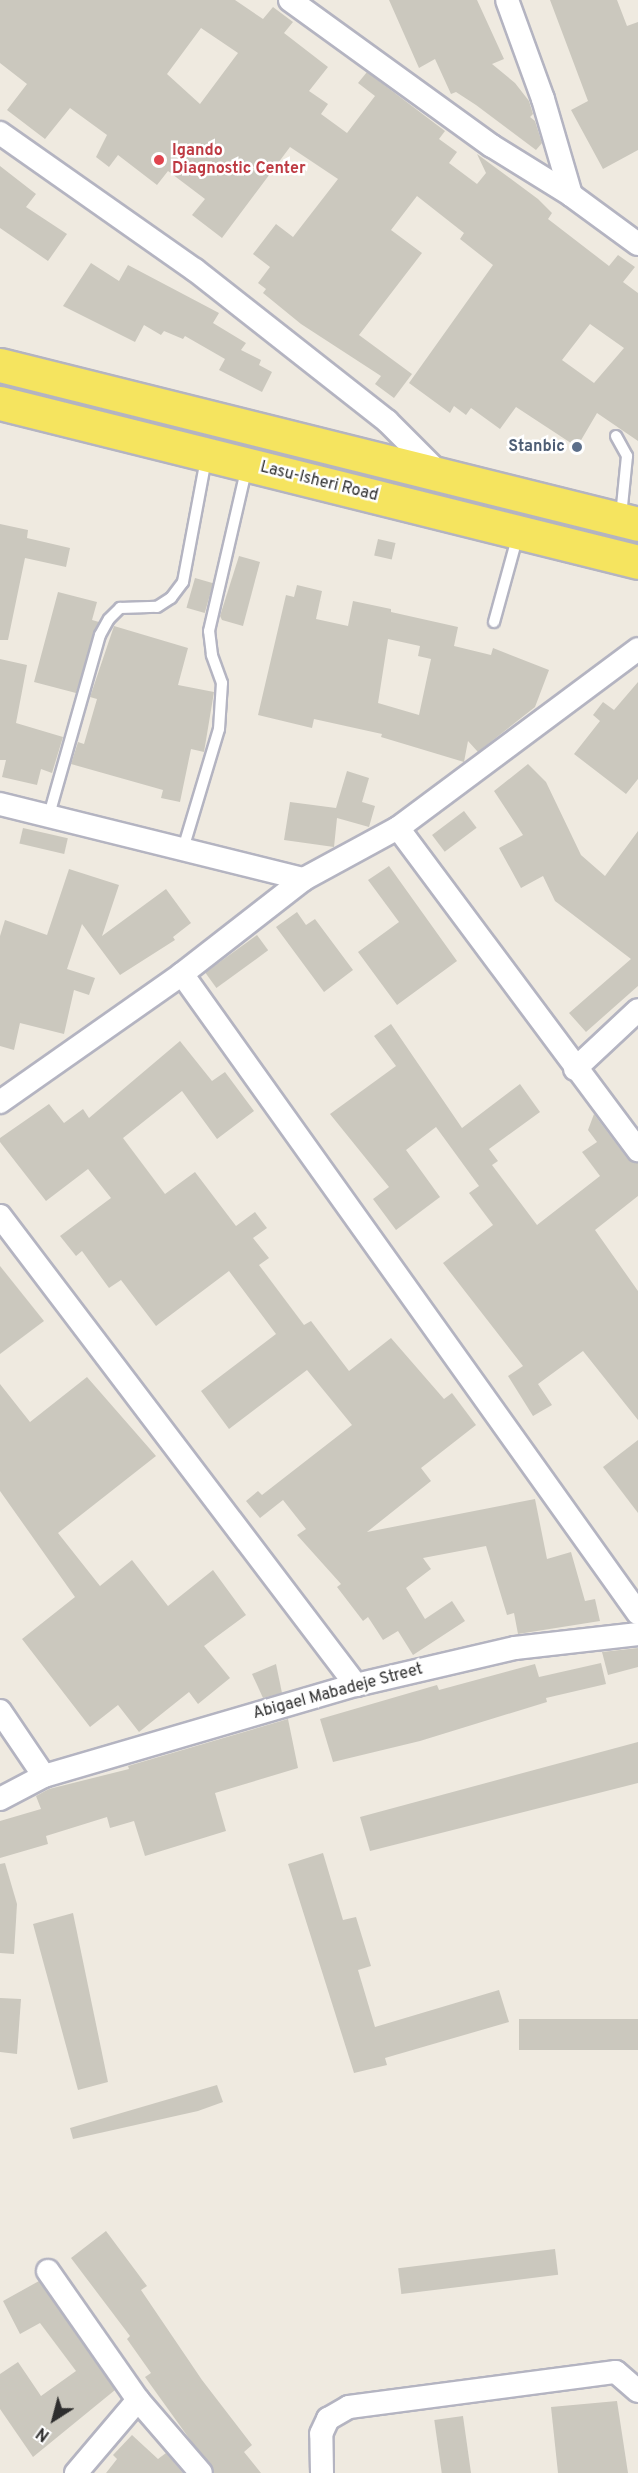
<!DOCTYPE html>
<style>
body{margin:0}
#map{position:relative;width:638px;height:2473px;overflow:hidden;background:#efeae0;font-family:Overpass,sans-serif}
div>[style]{position:absolute}
.building>*{inset:0;background:#cbc8be;transform-origin:0 0}
.roads{filter:drop-shadow(2px 0 #b4b4c1) drop-shadow(-2px 0 #b4b4c1) drop-shadow(0 2px #b4b4c1) drop-shadow(0 -2px #b4b4c1)}
.lane>*{height:10px;margin:-5px;padding:0 5px;transform-origin:5px;border-radius:5px;background:#fff}
.street>*{height:22px;margin:-11px;padding:0 11px;transform-origin:11px;border-radius:11px;background:#fff}
.primary>*{height:33px;margin:-16.5px;padding:0 16.5px;transform-origin:16.5px;border-radius:16.5px;background:#f5e45f}
.dots>*{width:16px;height:16px;translate:-50% -50%;box-sizing:border-box;border:3px solid #fff;border-radius:50%}
span{translate:-50% -50%;white-space:nowrap;text-align:center;line-height:1.15;-webkit-text-stroke:5px #fff;paint-order:stroke}
.health-label{font-size:16px;color:#be3a42;font-weight:700}
.left{translate:0 -50%;text-align:left}
.service-label{font-size:16px;color:#4e5e75;font-weight:700}
.right{translate:-100% -50%;text-align:right}
.street-label{font-size:16px;color:#2e2e2e}
.north{position:absolute;left:24px;top:2389px;width:60px;height:60px;-webkit-text-stroke:4px #fff;paint-order:stroke;rotate:216deg;font-size:16px;font-weight:700;line-height:24px;text-align:center;color:#2e2e2e}
.north::after{content:'';display:block;margin:auto;width:21px;height:27px;background:#2e2e2e;clip-path:polygon(50% 0,100% 100%,50% 72%,0 100%)}
</style>
<div id="map">
<div class="building">
<div style="clip-path:polygon(evenodd,0 0,235px 0,263px 19px,273px 7px,293px 22px,284px 33px,328px 67px,309px 91px,328px 104px,321px 114px,347px 133px,375px 96px,358px 83px,367px 72px,445px 131px,439px 139px,457px 152px,449px 163px,477px 184px,486px 173px,477px 154px,538px 199px,552px 213px,548px 219px,609px 266px,618px 255px,635px 267px,623px 282px,638px 293px,638px 441px,597px 413px,577px 447px,516px 407px,500px 429px,471px 408px,466px 415px,454px 406px,450px 413px,409px 383px,493px 265px,460px 239px,464px 233px,417px 196px,391px 230px,422px 253px,359px 335px,412px 374px,394px 398px,375px 384px,381px 376px,301px 324px,263px 293px,266px 289px,258px 283px,270px 267px,253px 254px,276px 224px,293px 237px,338px 179px,290px 147px,222px 238px,192px 215px,205px 199px,168px 171px,157px 185px,118px 155px,109px 167px,96px 157px,107px 135px,70px 108px,45px 139px,7px 110px,27px 84px,0 63px,0 0,201px 28px,238px 53px,200px 104px,167px 74px,201px 28px,0 0,590px 324px,624px 348px,594px 383px,562px 360px,590px 324px)"></div>
<div style="clip-path:polygon(389px 0,477px 0,504px 59px,492px 64px,515px 83px,529px 101px,533px 114px,530px 117px,535px 121px,542px 143px,536px 150px,476px 105px,456px 92px,451px 94px,435px 59px,419px 68px)"></div>
<div style="clip-path:polygon(550px 0,617px 0,627px 26px,638px 22px,638px 150px,603px 169px,571px 110px,588px 101px)"></div>
<div style="clip-path:polygon(0 166px,36px 194px,26px 207px,67px 234px,48px 261px,0 228px)"></div>
<div style="clip-path:polygon(91px 263px,119px 281px,128px 265px,219px 313px,213px 323px,246px 343px,241px 350px,261px 360px,259px 365px,272px 372px,262px 392px,219px 370px,225px 359px,185px 336px,183px 339px,164px 331px,161px 335px,144px 325px,135px 342px,63px 306px)"></div>
<div style="clip-path:polygon(0 524px,28px 530px,27px 538px,70px 548px,66px 567px,25px 558px,8px 640px,0 640px)"></div>
<div style="left:378px;top:539px;width:18px;height:17px;rotate:13deg"></div>
<div style="clip-path:polygon(239px 556px,260px 562px,243px 626px,222px 620px,220px 616px)"></div>
<div style="left:195px;top:578px;width:19px;height:31px;rotate:16deg"></div>
<div style="clip-path:polygon(evenodd,297px 585px,322px 591px,316px 619px,348px 626px,353px 601px,391px 609px,391px 612px,458px 627px,454px 646px,491px 655px,493px 648px,549px 670px,535px 707px,478px 752px,468px 741px,464px 762px,381px 737px,382px 734px,314px 719px,312px 728px,258px 715px,286px 595px,294px 597px,297px 585px,388px 639px,420px 646px,418px 656px,431px 659px,419px 715px,378px 703px,388px 639px)"></div>
<div style="clip-path:polygon(58px 592px,97px 602px,92px 620px,99px 622px,76px 693px,34px 682px)"></div>
<div style="clip-path:polygon(114px 626px,188px 648px,178px 685px,214px 692px,204px 752px,191px 749px,180px 802px,161px 798px,163px 790px,71px 764px,78px 742px,84px 744px,97px 699px,90px 697px)"></div>
<div style="clip-path:polygon(0 659px,27px 665px,16px 723px,63px 737px,52px 773px,41px 769px,37px 785px,2px 777px,6px 760px,0 760px)"></div>
<div style="clip-path:polygon(638px 682px,638px 779px,626px 794px,574px 754px,600px 721px,593px 715px,603px 702px,614px 710px)"></div>
<div style="clip-path:polygon(528px 764px,546px 782px,581px 855px,605px 876px,638px 831px,638px 986px,586px 1032px,569px 1013px,631px 959px,555px 901px,543px 876px,521px 888px,499px 848px,523px 835px,494px 791px)"></div>
<div style="clip-path:polygon(347px 771px,369px 778px,362px 802px,375px 806px,369px 827px,337px 818px,334px 847px,284px 840px,290px 802px,336px 808px)"></div>
<div style="left:464px;top:811px;width:21px;height:40px;rotate:53deg"></div>
<div style="left:23px;top:828px;width:46px;height:16px;rotate:13deg"></div>
<div style="clip-path:polygon(389px 866px,457px 961px,397px 1005px,358px 952px,399px 922px,368px 880px)"></div>
<div style="clip-path:polygon(69px 869px,119px 885px,102px 936px,166px 889px,191px 923px,173px 937px,175px 940px,120px 975px,82px 924px,67px 969px,95px 978px,89px 995px,74px 990px,64px 1034px,20px 1023px,14px 1050px,0 1046px,0 936px,5px 920px,47px 935px)"></div>
<div style="clip-path:polygon(297px 912px,306px 925px,315px 919px,353px 970px,324px 992px,276px 927px)"></div>
<div style="left:257px;top:935px;width:19px;height:64px;rotate:54deg"></div>
<div style="clip-path:polygon(391px 1024px,462px 1128px,520px 1084px,540px 1112px,489px 1149px,498px 1161px,492px 1165px,537px 1225px,600px 1176px,582px 1152px,597px 1142px,588px 1130px,594px 1114px,627px 1158px,638px 1163px,638px 1196px,595px 1230px,638px 1291px,638px 1420px,583px 1351px,538px 1384px,552px 1405px,533px 1416px,508px 1376px,523px 1366px,443px 1263px,493px 1225px,469px 1193px,479px 1186px,436px 1127px,406px 1150px,440px 1197px,396px 1230px,373px 1199px,389px 1187px,330px 1114px,396px 1066px,374px 1036px)"></div>
<div style="clip-path:polygon(180px 1041px,212px 1081px,225px 1072px,254px 1111px,217px 1139px,182px 1091px,123px 1138px,165px 1194px,195px 1172px,236px 1226px,255px 1212px,267px 1228px,253px 1238px,269px 1258px,259px 1265px,304px 1325px,311px 1321px,349px 1371px,391px 1338px,444px 1399px,452px 1393px,476px 1425px,421px 1468px,431px 1481px,367px 1532px,535px 1499px,547px 1559px,571px 1552px,585px 1601px,595px 1599px,600px 1621px,518px 1634px,514px 1613px,507px 1615px,486px 1546px,423px 1558px,431px 1569px,406px 1588px,425px 1619px,452px 1601px,465px 1621px,413px 1655px,398px 1631px,383px 1640px,368px 1617px,363px 1621px,337px 1587px,341px 1584px,297px 1535px,306px 1529px,283px 1500px,260px 1518px,246px 1501px,258px 1491px,262px 1495px,352px 1425px,307px 1370px,229px 1429px,201px 1391px,276px 1334px,229px 1271px,156px 1326px,121px 1280px,109px 1288px,82px 1251px,76px 1256px,60px 1236px,111px 1198px,88px 1169px,46px 1201px,0 1142px,0 1138px,49px 1104px,64px 1123px,83px 1109px,89px 1118px)"></div>
<div style="clip-path:polygon(0 1266px,44px 1321px,0 1354px)"></div>
<div style="clip-path:polygon(87px 1377px,156px 1456px,58px 1533px,100px 1586px,132px 1560px,168px 1606px,213px 1570px,246px 1615px,204px 1646px,230px 1678px,198px 1704px,189px 1692px,139px 1732px,118px 1705px,90px 1727px,22px 1639px,75px 1597px,0 1491px,0 1384px,30px 1422px)"></div>
<div style="clip-path:polygon(638px 1440px,638px 1513px,603px 1467px)"></div>
<div style="clip-path:polygon(638px 1648px,638px 1667px,608px 1675px,602px 1652px)"></div>
<div style="clip-path:polygon(601px 1663px,606px 1684px,546px 1698px,547px 1702px,420px 1741px,333px 1762px,320px 1719px,437px 1685px,439px 1690px,535px 1664px,539px 1677px)"></div>
<div style="clip-path:polygon(276px 1664px,282px 1693px,263px 1698px,252px 1674px)"></div>
<div style="clip-path:polygon(288px 1719px,298px 1768px,215px 1793px,226px 1831px,145px 1856px,134px 1821px,110px 1828px,107px 1817px,46px 1836px,48px 1844px,0 1858px,0 1821px,41px 1809px,36px 1796px,49px 1789px,129px 1769px,128px 1766px)"></div>
<div style="clip-path:polygon(638px 1742px,638px 1783px,370px 1851px,360px 1817px)"></div>
<div style="clip-path:polygon(323px 1853px,343px 1920px,356px 1917px,371px 1966px,358px 1970px,375px 2027px,499px 1990px,509px 2022px,385px 2058px,387px 2065px,354px 2073px,288px 1864px)"></div>
<div style="clip-path:polygon(5px 1863px,17px 1904px,14px 1954px,0 1953px,0 1864px)"></div>
<div style="clip-path:polygon(73px 1913px,108px 2082px,78px 2090px,33px 1924px)"></div>
<div style="clip-path:polygon(0 1998px,21px 1999px,17px 2054px,0 2052px)"></div>
<div style="left:638px;top:2019px;width:31px;height:119px;rotate:90deg"></div>
<div style="clip-path:polygon(217px 2085px,223px 2102px,198px 2111px,73px 2139px,70px 2128px)"></div>
<div style="clip-path:polygon(106px 2231px,147px 2286px,141px 2290px,202px 2380px,252px 2445px,244px 2452px,261px 2473px,214px 2473px,145px 2377px,151px 2373px,127px 2339px,130px 2336px,71px 2258px)"></div>
<div style="left:555px;top:2249px;width:26px;height:158px;rotate:83deg"></div>
<div style="clip-path:polygon(39px 2281px,115px 2390px,33px 2457px,0 2409px,0 2374px,18px 2362px,41px 2396px,76px 2371px,40px 2323px,20px 2334px,3px 2301px)"></div>
<div style="clip-path:polygon(617px 2401px,628px 2473px,558px 2473px,551px 2407px)"></div>
<div style="left:463px;top:2416px;width:58px;height:29px;rotate:82deg"></div>
<div style="clip-path:polygon(132px 2435px,158px 2459px,166px 2453px,183px 2473px,106px 2473px,117px 2459px,113px 2455px)"></div>
</div>
<div class="roads">
<div class="lane">
<div style="left:616px;top:436px;width:23px;rotate:61deg"></div>
<div style="left:627px;top:456px;width:60px;rotate:95.7deg"></div>
<div style="left:494px;top:622px;width:90px;rotate:-74.6deg"></div>
<div style="left:49px;top:815px;width:187px;rotate:-74.2deg"></div>
<div style="left:100px;top:635px;width:18px;rotate:-61deg"></div>
<div style="left:109px;top:619px;width:16px;rotate:-45deg"></div>
<div style="left:120px;top:608px;width:37px;rotate:-2deg"></div>
<div style="left:157px;top:607px;width:17px;rotate:-33deg"></div>
<div style="left:171px;top:598px;width:20px;rotate:-53deg"></div>
<div style="left:183px;top:582px;width:125px;rotate:-79.4deg"></div>
<div style="left:183px;top:849px;width:125px;rotate:-73.3deg"></div>
<div style="left:219px;top:729px;width:46px;rotate:-86.3deg"></div>
<div style="left:222px;top:683px;width:30px;rotate:-110deg"></div>
<div style="left:212px;top:655px;width:24px;rotate:-97deg"></div>
<div style="left:209px;top:631px;width:168px;rotate:-77deg"></div>
</div>
<div class="street">
<div style="left:290px;top:0;width:249px;rotate:35.9deg"></div>
<div style="left:492px;top:146px;width:93px;rotate:31.8deg"></div>
<div style="left:571px;top:195px;width:83px;rotate:36.2deg"></div>
<div style="left:507px;top:0;width:105px;rotate:70deg"></div>
<div style="left:543px;top:99px;width:100px;rotate:73.7deg"></div>
<div style="left:0;top:133px;width:238px;rotate:35.1deg"></div>
<div style="left:195px;top:270px;width:244px;rotate:38.2deg"></div>
<div style="left:387px;top:421px;width:71px;rotate:45deg"></div>
<div style="left:0;top:804px;width:313px;rotate:13.9deg"></div>
<div style="left:398px;top:828px;width:402px;rotate:53.3deg"></div>
<div style="left:182px;top:974px;width:785px;rotate:54.49deg"></div>
<div style="left:575px;top:1069px;width:86px;rotate:-43.1deg"></div>
<div style="left:0;top:1102px;width:223px;rotate:-35.1deg"></div>
<div style="left:182px;top:974px;width:155px;rotate:-37.9deg"></div>
<div style="left:304px;top:879px;width:107px;rotate:-28.5deg"></div>
<div style="left:398px;top:828px;width:299px;rotate:-36.7deg"></div>
<div style="left:0;top:1216px;width:589px;rotate:52.8deg"></div>
<div style="left:0;top:1711px;width:78px;rotate:55.9deg"></div>
<div style="left:0;top:1799px;width:50px;rotate:-27.6deg"></div>
<div style="left:44px;top:1776px;width:325px;rotate:-16.3deg"></div>
<div style="left:356px;top:1685px;width:163px;rotate:-13.1deg"></div>
<div style="left:515px;top:1648px;width:124px;rotate:-6.5deg"></div>
<div style="left:48px;top:2271px;width:157px;rotate:55.1deg"></div>
<div style="left:138px;top:2400px;width:96px;rotate:49.2deg"></div>
<div style="left:76px;top:2473px;width:96px;rotate:-49.7deg"></div>
<div style="left:322px;top:2473px;width:39px;rotate:-91deg"></div>
<div style="left:321px;top:2434px;width:17px;rotate:-65deg"></div>
<div style="left:328px;top:2419px;width:24px;rotate:-30deg"></div>
<div style="left:349px;top:2407px;width:269px;rotate:-7.5deg"></div>
<div style="left:616px;top:2372px;width:29px;rotate:41deg"></div>
</div>
<div class="primary">
<div style="left:0;top:365px;width:658px;rotate:13.99deg"></div>
<div style="left:0;top:403px;width:658px;rotate:13.99deg"></div>
</div>
</div>
<div class="dots">
<div style="left:159px;top:160px;background:#e0444e"></div>
<div style="left:577px;top:447px;background:#5c6f8a"></div>
</div>
<div class="health-label">
<span class="left" style="left:172px;top:160px">Igando<br>Diagnostic Center</span>
</div>
<div class="service-label">
<span class="right" style="left:565px;top:447px">Stanbic</span>
</div>
<div class="street-label">
<span style="left:319px;top:482px;rotate:14deg">Lasu-Isheri Road</span>
<span style="left:338px;top:1692px;rotate:-15deg">Abigael Mabadeje Street</span>
</div>
<div class="north">N</div>
</div>
